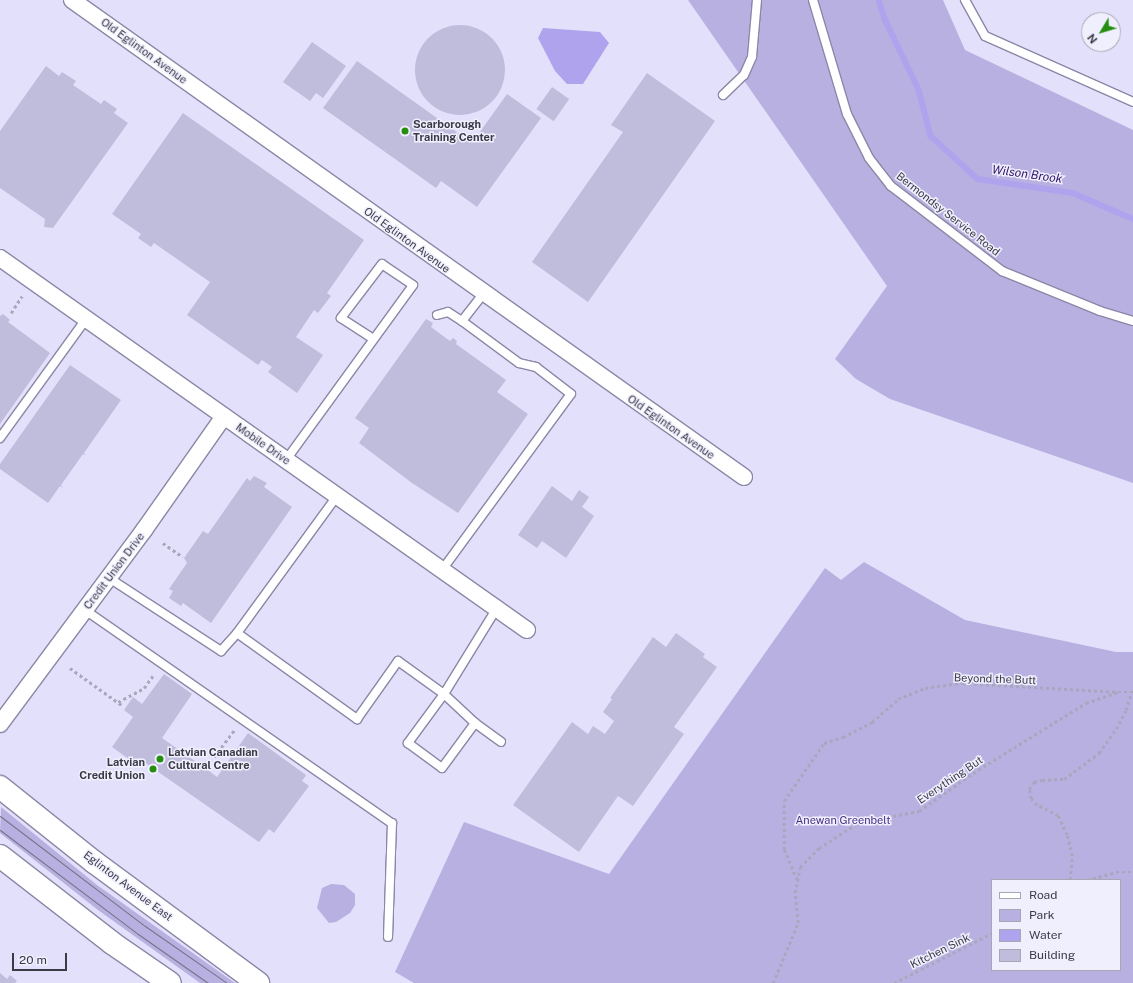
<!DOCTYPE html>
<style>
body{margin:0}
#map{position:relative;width:1133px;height:983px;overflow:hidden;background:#e3e0fb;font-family:"Public Sans",sans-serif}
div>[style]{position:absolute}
.green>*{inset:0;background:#b7b0e1}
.water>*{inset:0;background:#afa3ee}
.stream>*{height:5.5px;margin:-2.75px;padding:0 2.75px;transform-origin:2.75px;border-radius:2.75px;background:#afa3ee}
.building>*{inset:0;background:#c0bcdc;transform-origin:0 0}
.round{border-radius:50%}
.path>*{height:2.5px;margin-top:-1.25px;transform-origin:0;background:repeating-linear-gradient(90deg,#a9a7bd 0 3px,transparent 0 6px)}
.roads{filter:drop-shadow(1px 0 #8b87a6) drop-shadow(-1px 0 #8b87a6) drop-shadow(0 1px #8b87a6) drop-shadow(0 -1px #8b87a6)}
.lane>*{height:8px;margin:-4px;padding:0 4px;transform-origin:4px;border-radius:4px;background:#fff}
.street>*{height:16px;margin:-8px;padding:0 8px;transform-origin:8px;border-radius:8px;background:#fff}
.primary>*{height:22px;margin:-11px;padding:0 11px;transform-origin:11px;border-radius:11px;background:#fff}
.tram>*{height:1px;margin:-0.5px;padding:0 0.5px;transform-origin:0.5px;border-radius:0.5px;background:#757385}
.dots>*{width:11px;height:11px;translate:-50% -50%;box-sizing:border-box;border:2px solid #f0effd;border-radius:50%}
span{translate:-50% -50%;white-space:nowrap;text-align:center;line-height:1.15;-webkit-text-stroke:3px #f0effd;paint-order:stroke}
.street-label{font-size:11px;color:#3b3a47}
.poi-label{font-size:11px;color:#3b3a47;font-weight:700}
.left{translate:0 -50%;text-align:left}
.right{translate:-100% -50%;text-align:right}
.park-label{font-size:11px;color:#483186}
.water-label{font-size:12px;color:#301369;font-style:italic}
.legend{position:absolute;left:991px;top:879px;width:130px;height:92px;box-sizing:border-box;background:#f0effd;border:1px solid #a8a7b4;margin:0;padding:5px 7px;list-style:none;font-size:12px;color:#3b3a47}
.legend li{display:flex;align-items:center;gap:8px;height:20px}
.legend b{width:20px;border:1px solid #a8a7b4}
.north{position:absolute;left:1081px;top:12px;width:40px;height:40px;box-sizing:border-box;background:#f0effd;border:1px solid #a8a7b4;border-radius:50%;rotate:232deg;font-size:11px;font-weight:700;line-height:16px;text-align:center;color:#3b3a47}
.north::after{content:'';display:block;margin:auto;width:14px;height:18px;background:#258e0f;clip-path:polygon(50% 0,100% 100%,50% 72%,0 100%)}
.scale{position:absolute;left:12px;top:953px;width:55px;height:18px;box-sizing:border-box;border:2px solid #3b3a47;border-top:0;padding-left:5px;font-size:12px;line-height:14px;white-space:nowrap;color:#3b3a47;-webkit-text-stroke:3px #f0effd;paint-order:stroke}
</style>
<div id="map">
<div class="green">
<div style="clip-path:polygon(688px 0,943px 0,965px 50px,1133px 130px,1133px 483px,890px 399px,856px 379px,835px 359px,887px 286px)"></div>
<div style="clip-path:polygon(evenodd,864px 562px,965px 620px,1116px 652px,1133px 652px,1133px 983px,414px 983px,395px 972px,464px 822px,609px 874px,825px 568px,841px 580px,864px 562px,992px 880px,1120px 880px,1120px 970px,992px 970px,992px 880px)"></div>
<div style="clip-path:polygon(1px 807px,97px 885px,235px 983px,200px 983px,98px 910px,0 833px)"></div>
<div style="clip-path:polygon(331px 884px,344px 885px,355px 894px,355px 905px,350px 913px,336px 922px,329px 923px,317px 908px,322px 888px)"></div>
</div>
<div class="water">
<div style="clip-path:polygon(543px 28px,600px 32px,609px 43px,583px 84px,567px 84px,555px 71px,538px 38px)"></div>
</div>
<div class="stream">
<div style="left:879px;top:0;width:20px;rotate:72deg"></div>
<div style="left:885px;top:19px;width:79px;rotate:64.4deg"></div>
<div style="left:919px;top:90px;width:48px;rotate:75.4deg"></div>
<div style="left:931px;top:136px;width:64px;rotate:42.5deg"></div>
<div style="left:978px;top:179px;width:96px;rotate:8.4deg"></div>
<div style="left:1073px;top:193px;width:65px;rotate:23.4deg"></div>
</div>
<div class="building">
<div class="round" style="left:415px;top:25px;width:90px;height:90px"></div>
<div style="clip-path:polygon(312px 42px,346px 66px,323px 98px,316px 93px,310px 101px,283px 82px)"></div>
<div style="clip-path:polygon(357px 61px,472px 143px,507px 94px,541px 118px,477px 207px,441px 181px,436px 188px,323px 108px)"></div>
<div style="clip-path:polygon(46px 66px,59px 76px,62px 72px,76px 81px,73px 85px,101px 104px,104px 100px,117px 109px,114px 113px,128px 123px,53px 228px,44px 227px,45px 219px,0 188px,0 131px)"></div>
<div style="clip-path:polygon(647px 73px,715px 121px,588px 302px,532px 262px,623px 132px,611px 125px)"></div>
<div style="left:552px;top:87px;width:21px;height:27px;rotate:35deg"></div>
<div style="clip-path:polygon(183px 113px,364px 240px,327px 293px,331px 296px,318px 313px,314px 310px,296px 337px,323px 355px,297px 393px,268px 372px,272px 367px,262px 360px,258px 365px,187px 315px,210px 282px,154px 243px,151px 247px,138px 238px,141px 234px,112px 214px)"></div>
<div style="clip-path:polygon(3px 314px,10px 320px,8px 322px,50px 353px,0 424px,0 316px)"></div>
<div style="clip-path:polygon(426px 319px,433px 323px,431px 327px,450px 341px,453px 338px,457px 341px,456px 344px,506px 380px,497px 392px,528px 414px,458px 513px,412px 483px,359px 443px,369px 428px,355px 418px)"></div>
<div style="clip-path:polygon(70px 365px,121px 400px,84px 453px,86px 455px,83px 454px,61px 485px,63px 488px,60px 486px,48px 503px,0 469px,0 464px)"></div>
<div style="clip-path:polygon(254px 476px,267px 483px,264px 487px,292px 507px,211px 623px,183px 603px,181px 606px,169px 598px,173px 591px,169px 589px,187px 563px,184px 558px,203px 531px,208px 534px,247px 478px,250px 481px)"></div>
<div style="clip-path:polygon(552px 486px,572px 501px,579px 490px,589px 497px,582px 507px,594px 516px,566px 558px,542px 541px,537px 548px,518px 535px)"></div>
<div style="clip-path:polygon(676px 633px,705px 654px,703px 657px,717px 667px,674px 727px,684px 734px,633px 806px,618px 796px,579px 852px,513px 805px,572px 722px,588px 734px,593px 726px,605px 734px,614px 721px,603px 712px,612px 699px,610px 698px,653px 637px,666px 647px)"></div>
<div style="clip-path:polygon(164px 674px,192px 694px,162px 738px,202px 766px,205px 761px,211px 765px,208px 770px,217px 777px,248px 733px,306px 775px,302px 781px,309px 786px,274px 833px,269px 829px,259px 842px,144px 762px,140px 767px,112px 747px,133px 717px,124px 710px,133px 697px,142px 704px)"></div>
<div style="clip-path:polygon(0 973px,7px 979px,10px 975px,17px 981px,15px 983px,0 983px)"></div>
</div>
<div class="path">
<div style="left:11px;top:313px;width:20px;rotate:-57deg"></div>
<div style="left:163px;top:543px;width:24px;rotate:35deg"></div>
<div style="left:70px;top:668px;width:65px;rotate:35.6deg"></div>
<div style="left:118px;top:702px;width:30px;rotate:-28deg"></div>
<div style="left:144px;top:688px;width:17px;rotate:-54deg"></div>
<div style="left:214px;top:757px;width:35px;rotate:-53deg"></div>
<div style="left:797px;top:880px;width:33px;rotate:-113deg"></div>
<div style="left:784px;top:850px;width:49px;rotate:-90deg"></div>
<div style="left:784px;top:801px;width:70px;rotate:-55.4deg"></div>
<div style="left:824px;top:743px;width:20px;rotate:-18deg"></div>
<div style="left:843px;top:737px;width:33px;rotate:-27deg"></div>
<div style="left:872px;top:722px;width:35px;rotate:-41deg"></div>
<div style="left:898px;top:699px;width:29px;rotate:-22deg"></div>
<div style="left:925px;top:688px;width:37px;rotate:-8deg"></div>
<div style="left:962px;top:683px;width:154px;rotate:3.3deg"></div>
<div style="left:1070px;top:880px;width:24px;rotate:-85deg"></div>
<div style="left:1072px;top:856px;width:22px;rotate:-103deg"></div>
<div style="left:1067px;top:835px;width:21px;rotate:-115deg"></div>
<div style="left:1058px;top:816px;width:24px;rotate:-152deg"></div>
<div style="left:1037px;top:805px;width:8px;rotate:-135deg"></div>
<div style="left:1031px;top:799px;width:10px;rotate:-101deg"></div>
<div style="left:1029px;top:789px;width:9px;rotate:-54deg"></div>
<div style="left:1034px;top:782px;width:8px;rotate:-14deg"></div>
<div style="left:1042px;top:780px;width:22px;rotate:-3deg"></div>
<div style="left:1064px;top:779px;width:44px;rotate:-36.6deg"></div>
<div style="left:1099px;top:753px;width:29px;rotate:-55deg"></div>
<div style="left:1116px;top:729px;width:21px;rotate:-62deg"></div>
<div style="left:1126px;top:710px;width:19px;rotate:-74deg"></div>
<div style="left:1087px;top:880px;width:30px;rotate:-15deg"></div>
<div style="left:1116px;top:872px;width:17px"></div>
<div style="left:773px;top:983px;width:65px;rotate:-67.4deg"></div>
<div style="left:798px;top:923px;width:30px;rotate:-96deg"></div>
<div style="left:795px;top:893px;width:26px;rotate:-79deg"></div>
<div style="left:800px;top:867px;width:27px;rotate:-45deg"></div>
<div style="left:819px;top:848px;width:46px;rotate:-32.7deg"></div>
<div style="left:858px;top:823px;width:62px;rotate:-11.1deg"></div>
<div style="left:919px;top:811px;width:66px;rotate:-35.1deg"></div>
<div style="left:973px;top:773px;width:133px;rotate:-31.8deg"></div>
<div style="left:1086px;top:703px;width:34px;rotate:-19deg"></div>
<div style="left:1118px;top:692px;width:15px"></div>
<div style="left:894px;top:983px;width:110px;rotate:-27deg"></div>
</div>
<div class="roads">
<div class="lane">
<div style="left:813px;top:0;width:119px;rotate:73.4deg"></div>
<div style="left:847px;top:114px;width:49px;rotate:63.4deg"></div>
<div style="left:869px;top:158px;width:36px;rotate:52deg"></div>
<div style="left:891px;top:186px;width:140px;rotate:37.4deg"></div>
<div style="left:1002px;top:271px;width:106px;rotate:22.2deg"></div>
<div style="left:1100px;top:311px;width:34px;rotate:17deg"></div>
<div style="left:965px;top:0;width:41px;rotate:60.9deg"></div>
<div style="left:985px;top:36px;width:162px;rotate:24deg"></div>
<div style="left:723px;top:95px;width:29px;rotate:-44deg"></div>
<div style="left:744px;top:75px;width:20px;rotate:-66deg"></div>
<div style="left:752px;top:57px;width:57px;rotate:-85deg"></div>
<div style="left:437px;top:315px;width:11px;rotate:-15deg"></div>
<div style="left:448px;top:312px;width:17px;rotate:33deg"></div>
<div style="left:0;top:438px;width:147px;rotate:-54.1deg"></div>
<div style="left:286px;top:460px;width:216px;rotate:-54deg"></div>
<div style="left:413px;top:285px;width:37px;rotate:-146deg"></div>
<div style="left:382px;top:264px;width:68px;rotate:127.2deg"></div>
<div style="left:341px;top:318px;width:38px;rotate:33deg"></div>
<div style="left:337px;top:496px;width:170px;rotate:126.1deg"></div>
<div style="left:237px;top:633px;width:148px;rotate:35.6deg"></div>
<div style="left:357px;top:719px;width:71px;rotate:-54.7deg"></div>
<div style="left:398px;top:661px;width:57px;rotate:35.7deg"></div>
<div style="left:444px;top:694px;width:61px;rotate:126.3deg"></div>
<div style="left:408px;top:743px;width:42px;rotate:36.3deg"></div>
<div style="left:442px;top:768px;width:56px;rotate:-53.7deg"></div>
<div style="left:475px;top:723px;width:32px;rotate:36deg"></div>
<div style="left:442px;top:570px;width:218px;rotate:-53.8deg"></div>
<div style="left:571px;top:394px;width:44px;rotate:-142.4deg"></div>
<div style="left:536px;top:367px;width:17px;rotate:-167deg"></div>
<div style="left:519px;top:363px;width:71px;rotate:-143.6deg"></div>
<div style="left:462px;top:321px;width:34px;rotate:-52deg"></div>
<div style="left:109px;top:578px;width:134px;rotate:33.1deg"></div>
<div style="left:221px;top:651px;width:24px;rotate:-48deg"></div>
<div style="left:85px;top:610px;width:374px;rotate:34.8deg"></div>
<div style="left:392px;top:823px;width:114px;rotate:92deg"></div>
<div style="left:475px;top:723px;width:42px;rotate:-136.9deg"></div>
<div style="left:444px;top:694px;width:101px;rotate:-58.4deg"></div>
</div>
<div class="street">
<div style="left:72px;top:0;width:824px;rotate:35.37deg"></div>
<div style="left:0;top:258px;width:645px;rotate:35.22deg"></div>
<div style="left:0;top:724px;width:242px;rotate:-53.4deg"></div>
<div style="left:144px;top:530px;width:139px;rotate:-54.9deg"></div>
</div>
<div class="primary">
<div style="left:0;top:787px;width:120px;rotate:38.6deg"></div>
<div style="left:94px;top:862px;width:204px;rotate:36.4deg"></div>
<div style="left:0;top:856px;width:142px;rotate:37.8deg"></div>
<div style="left:112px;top:943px;width:70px;rotate:34.6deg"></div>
</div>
</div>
<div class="tram">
<div style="left:0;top:816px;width:182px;rotate:37.2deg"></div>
<div style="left:145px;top:926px;width:100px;rotate:34.8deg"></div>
<div style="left:0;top:830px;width:173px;rotate:37deg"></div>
<div style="left:138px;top:934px;width:85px;rotate:35deg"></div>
</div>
<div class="dots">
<div style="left:405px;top:131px;background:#258e0f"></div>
<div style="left:160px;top:759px;background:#258e0f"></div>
<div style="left:153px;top:769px;background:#258e0f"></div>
</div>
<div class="street-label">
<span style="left:144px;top:51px;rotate:36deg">Old Eglinton Avenue</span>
<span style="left:948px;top:214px;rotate:38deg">Bermondsy Service Road</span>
<span style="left:407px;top:240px;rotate:36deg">Old Eglinton Avenue</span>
<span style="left:671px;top:427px;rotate:35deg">Old Eglinton Avenue</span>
<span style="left:263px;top:444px;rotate:35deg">Mobile Drive</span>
<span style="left:114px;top:571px;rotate:-53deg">Credit Union Drive</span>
<span style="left:995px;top:679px;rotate:2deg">Beyond the Butt</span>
<span style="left:950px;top:780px;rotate:-34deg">Everything But</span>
<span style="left:128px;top:886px;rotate:37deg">Eglinton Avenue East</span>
<span style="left:940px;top:951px;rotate:-26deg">Kitchen Sink</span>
</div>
<div class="poi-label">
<span class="left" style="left:413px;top:131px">Scarborough<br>Training Center</span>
<span class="left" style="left:168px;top:759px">Latvian Canadian<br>Cultural Centre</span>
<span class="right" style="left:145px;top:769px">Latvian<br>Credit Union</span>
</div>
<div class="park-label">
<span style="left:843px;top:820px">Anewan Greenbelt</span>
</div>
<div class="water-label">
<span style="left:1027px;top:175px;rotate:8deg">Wilson Brook</span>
</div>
<ul class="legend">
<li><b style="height:5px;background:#fff"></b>Road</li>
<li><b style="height:11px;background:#b7b0e1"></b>Park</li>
<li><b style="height:11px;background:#afa3ee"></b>Water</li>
<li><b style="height:11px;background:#c0bcdc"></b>Building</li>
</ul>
<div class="north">N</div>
<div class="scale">20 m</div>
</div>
